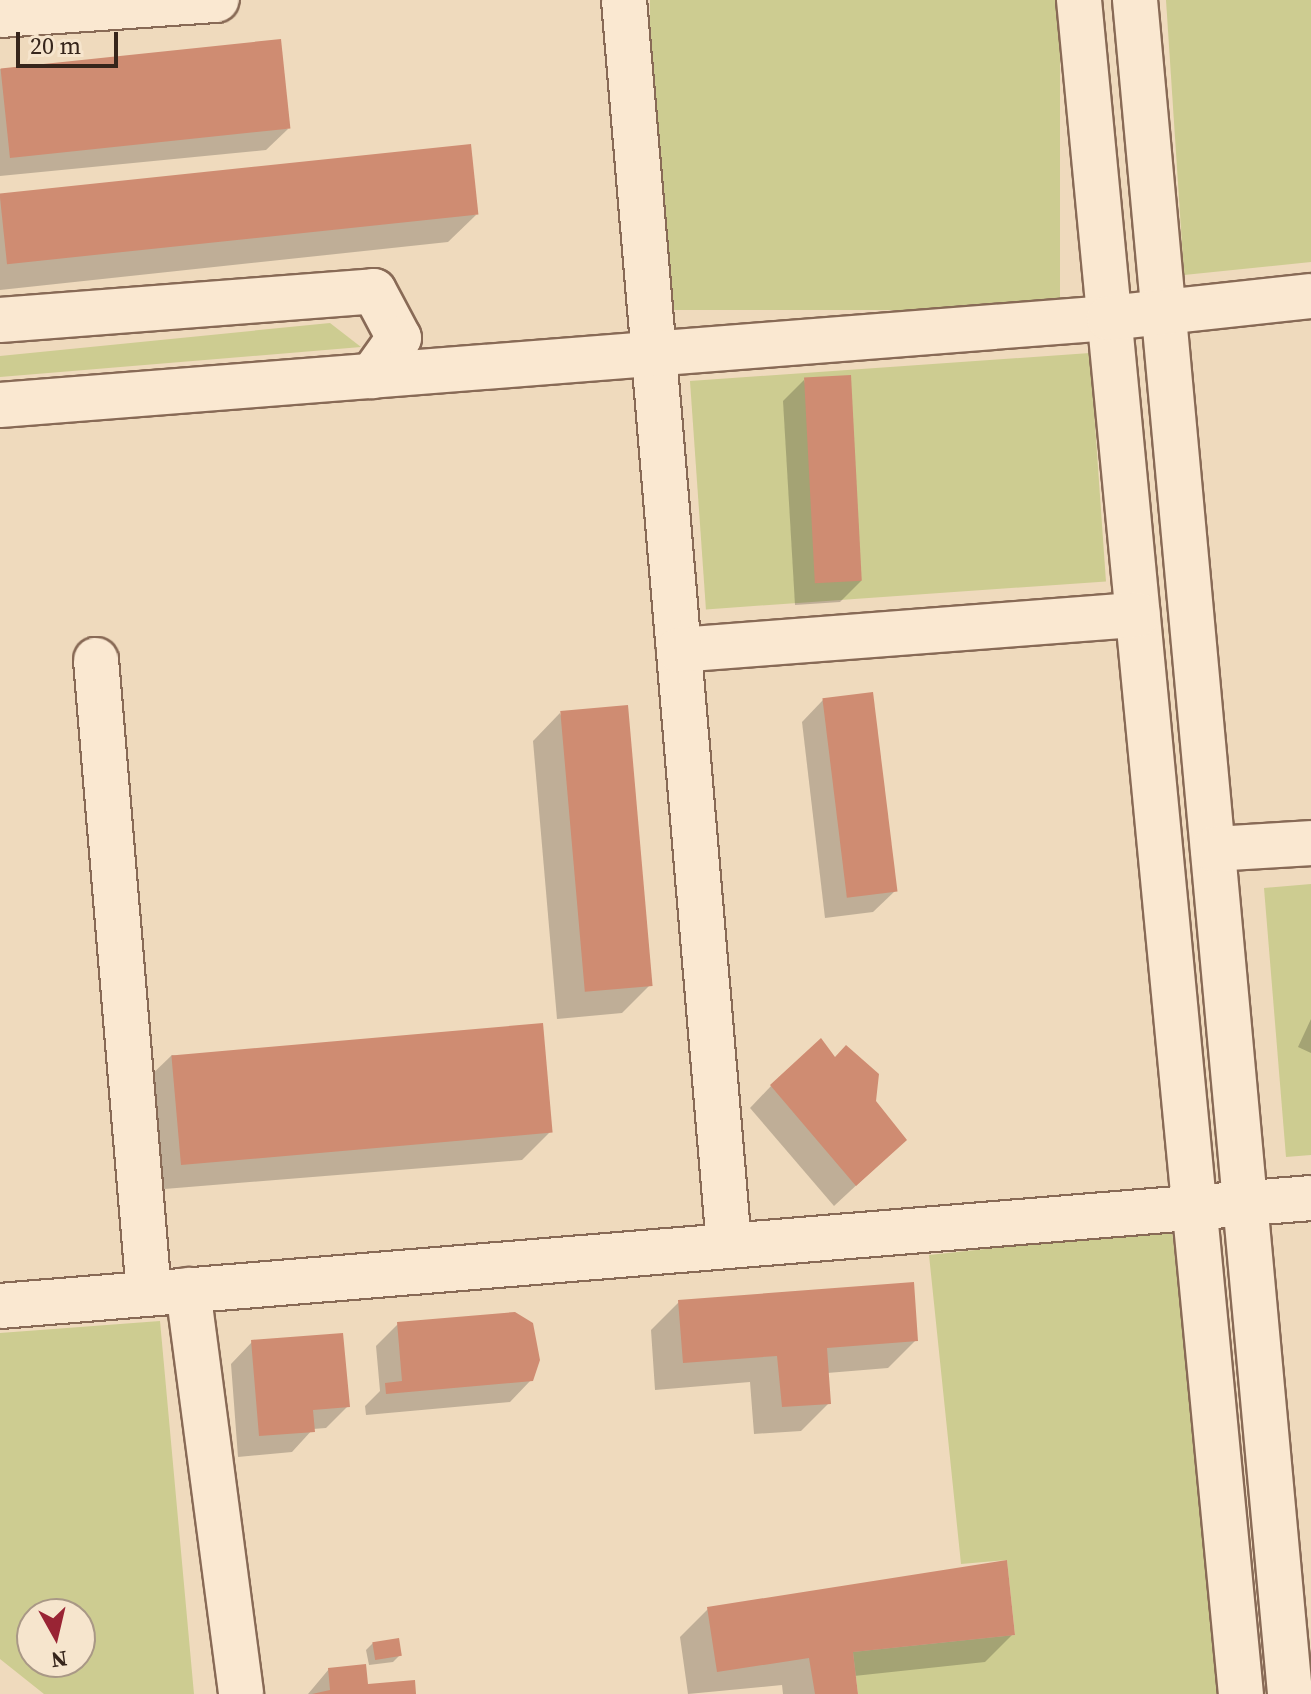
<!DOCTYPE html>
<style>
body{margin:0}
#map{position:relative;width:1311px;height:1694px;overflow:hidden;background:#efdabd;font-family:"Source Serif 4",serif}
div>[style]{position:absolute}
.green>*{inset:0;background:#cdcc91;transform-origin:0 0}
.shadow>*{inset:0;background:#0003}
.building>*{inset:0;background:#cf8c72;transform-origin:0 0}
.roads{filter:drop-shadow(2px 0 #886a56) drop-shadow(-2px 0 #886a56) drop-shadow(0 2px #886a56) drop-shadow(0 -2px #886a56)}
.minor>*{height:44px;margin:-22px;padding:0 22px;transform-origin:22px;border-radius:22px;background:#fae8d1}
span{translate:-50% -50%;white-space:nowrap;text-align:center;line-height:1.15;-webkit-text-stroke:7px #f6e5cd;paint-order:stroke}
.north{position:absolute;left:16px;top:1598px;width:80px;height:80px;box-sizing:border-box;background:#f6e5cd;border:2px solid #a99886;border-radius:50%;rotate:172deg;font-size:22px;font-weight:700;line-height:32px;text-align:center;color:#36251b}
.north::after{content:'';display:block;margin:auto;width:28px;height:36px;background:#992434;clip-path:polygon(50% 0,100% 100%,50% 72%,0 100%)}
.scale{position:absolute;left:16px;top:32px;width:102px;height:36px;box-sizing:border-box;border:4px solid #36251b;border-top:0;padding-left:10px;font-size:24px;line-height:28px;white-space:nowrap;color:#36251b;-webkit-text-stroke:6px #f6e5cd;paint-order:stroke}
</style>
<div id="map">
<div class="green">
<div style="left:650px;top:0;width:410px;height:310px"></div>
<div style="clip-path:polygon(1166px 0,1311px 0,1311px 262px,1184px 275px)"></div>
<div style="clip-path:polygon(330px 323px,361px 347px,0 377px,0 356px)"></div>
<div style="left:1090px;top:353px;width:229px;height:401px;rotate:86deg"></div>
<div style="clip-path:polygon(1311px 884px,1311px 1155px,1286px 1157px,1264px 888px)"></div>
<div style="clip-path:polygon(1172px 1229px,1221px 1694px,858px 1694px,853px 1652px,1015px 1635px,1007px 1560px,961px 1564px,929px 1255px)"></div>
<div style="clip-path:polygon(evenodd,160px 1321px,194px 1694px,44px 1694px,0 1659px,0 1333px,160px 1321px,32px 1614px,80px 1614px,80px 1662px,32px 1662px,32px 1614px)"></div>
</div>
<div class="shadow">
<div style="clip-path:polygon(0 69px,288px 129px,266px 150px,0 176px)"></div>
<div style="clip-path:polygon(0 196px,476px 215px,448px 242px,0 290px)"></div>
<div style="clip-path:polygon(804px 380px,861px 581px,840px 602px,795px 605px,783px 401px)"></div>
<div style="clip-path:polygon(823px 700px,895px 891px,873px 912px,825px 918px,802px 722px)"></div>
<div style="clip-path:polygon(560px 713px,650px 985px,622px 1013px,557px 1019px,533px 741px)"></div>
<div style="clip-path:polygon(1311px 1019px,1311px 1053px,1298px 1047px)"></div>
<div style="clip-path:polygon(172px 1055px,550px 1132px,522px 1160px,152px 1190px,144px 1082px)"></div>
<div style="clip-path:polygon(834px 1059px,905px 1140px,834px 1206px,750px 1108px,771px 1086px)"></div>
<div style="clip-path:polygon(679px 1302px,916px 1340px,888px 1368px,827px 1373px,829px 1403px,801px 1431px,754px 1434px,750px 1382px,655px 1390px,651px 1330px)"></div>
<div style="clip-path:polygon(398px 1324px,531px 1380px,510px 1402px,366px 1415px,365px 1406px,380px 1391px,376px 1346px)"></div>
<div style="clip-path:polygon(252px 1342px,348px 1406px,326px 1428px,313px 1429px,292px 1452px,238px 1457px,231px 1364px)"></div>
<div style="clip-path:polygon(708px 1609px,1013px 1634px,985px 1662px,854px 1676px,856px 1694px,783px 1694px,782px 1685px,688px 1694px,680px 1637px)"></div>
<div style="clip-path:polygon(373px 1643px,400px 1655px,393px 1662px,369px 1665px,366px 1650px)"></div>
<div style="clip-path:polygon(329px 1669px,366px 1686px,414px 1694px,308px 1694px)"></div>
</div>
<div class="building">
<div style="left:281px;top:39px;width:90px;height:282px;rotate:84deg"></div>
<div style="left:471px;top:144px;width:71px;height:474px;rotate:84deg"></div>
<div style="left:851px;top:375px;width:206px;height:47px;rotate:87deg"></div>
<div style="left:873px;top:692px;width:201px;height:51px;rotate:83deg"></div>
<div style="left:628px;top:705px;width:282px;height:68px;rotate:85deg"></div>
<div style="left:543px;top:1023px;width:110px;height:373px;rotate:85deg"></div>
<div style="clip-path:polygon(821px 1038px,835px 1057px,846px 1045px,879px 1074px,876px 1101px,907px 1140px,856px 1186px,770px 1085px)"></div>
<div style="clip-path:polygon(914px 1282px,918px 1341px,827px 1348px,831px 1404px,782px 1407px,777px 1356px,683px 1363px,678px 1300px)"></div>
<div style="clip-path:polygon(515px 1312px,533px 1323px,540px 1360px,533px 1381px,386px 1394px,385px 1383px,402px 1381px,397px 1322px)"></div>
<div style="clip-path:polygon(343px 1333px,350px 1407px,313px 1410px,315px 1432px,259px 1436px,251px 1340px)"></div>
<div style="clip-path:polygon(1007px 1560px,1015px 1635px,853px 1652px,858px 1694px,815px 1694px,809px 1658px,717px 1672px,707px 1607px)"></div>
<div style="left:399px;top:1638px;width:18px;height:27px;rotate:81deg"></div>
<div style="clip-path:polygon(366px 1664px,368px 1684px,415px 1680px,416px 1694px,312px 1694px,330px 1690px,328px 1668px)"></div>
</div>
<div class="roads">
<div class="minor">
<div style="left:624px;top:0;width:1249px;rotate:85.18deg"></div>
<div style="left:1079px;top:0;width:1702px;rotate:84.54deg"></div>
<div style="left:1135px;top:0;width:1701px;rotate:84.77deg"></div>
<div style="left:0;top:15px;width:217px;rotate:-4deg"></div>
<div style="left:0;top:320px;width:375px;rotate:-4.4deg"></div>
<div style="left:374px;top:291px;width:53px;rotate:62deg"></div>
<div style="left:399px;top:338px;width:47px;rotate:125.4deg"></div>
<div style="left:0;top:405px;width:1112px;rotate:-4.49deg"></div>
<div style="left:1109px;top:318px;width:203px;rotate:-6.2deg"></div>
<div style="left:679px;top:650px;width:460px;rotate:-4.4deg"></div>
<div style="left:96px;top:660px;width:636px;rotate:85.22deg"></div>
<div style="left:1213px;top:849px;width:98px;rotate:-3.5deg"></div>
<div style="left:188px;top:1290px;width:407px;rotate:82.5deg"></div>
<div style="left:0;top:1306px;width:1315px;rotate:-4.71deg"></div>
</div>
</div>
<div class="north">N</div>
<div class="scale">20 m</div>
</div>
